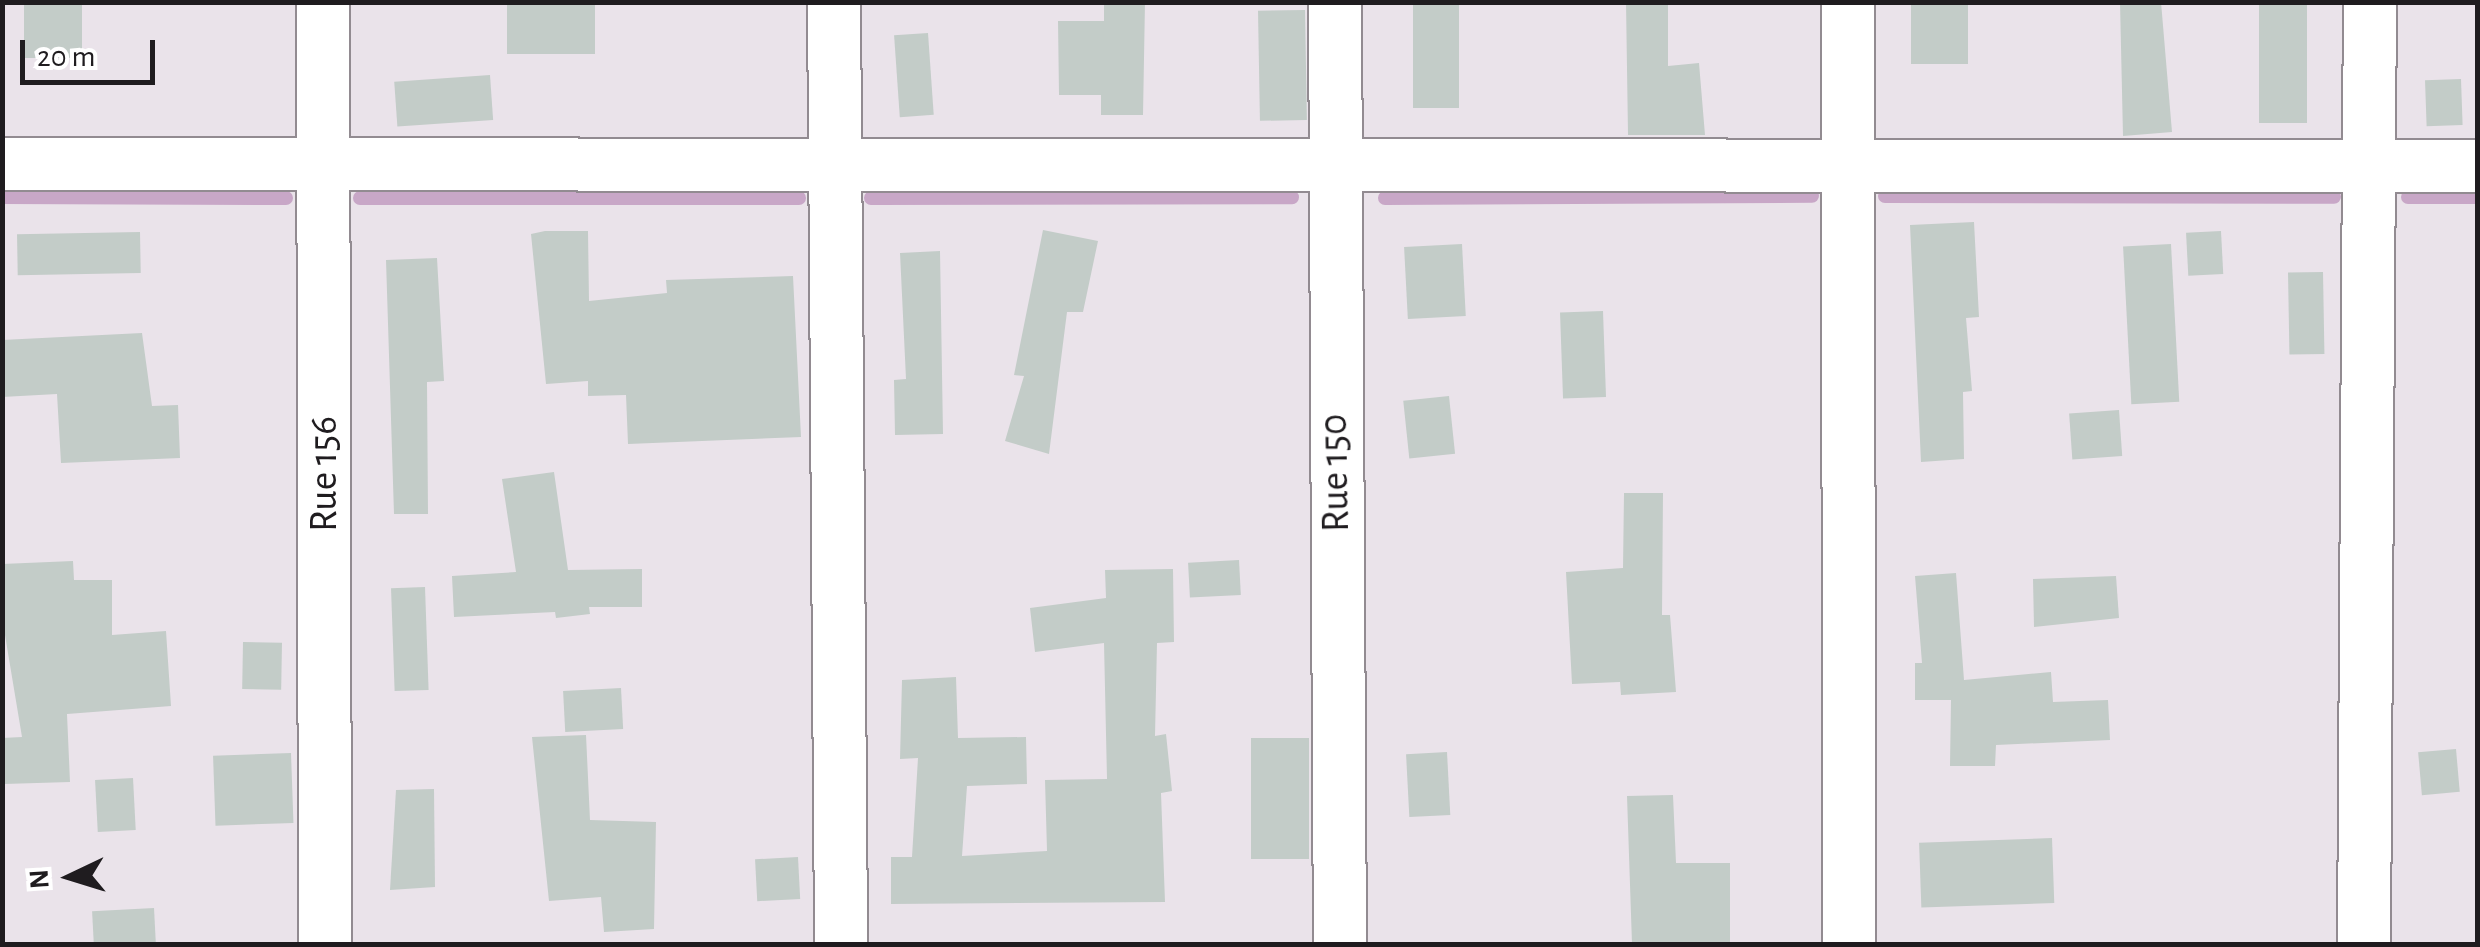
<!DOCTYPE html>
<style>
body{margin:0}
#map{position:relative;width:2480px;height:947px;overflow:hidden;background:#eae3ea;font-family:"Alegreya Sans",sans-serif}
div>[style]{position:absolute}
.stream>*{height:14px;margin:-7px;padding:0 7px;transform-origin:7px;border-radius:7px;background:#c8a7c7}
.building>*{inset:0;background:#c3ccc8;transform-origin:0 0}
.roads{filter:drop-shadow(2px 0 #928b91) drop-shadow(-2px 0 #928b91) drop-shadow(0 2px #928b91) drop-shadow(0 -2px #928b91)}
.minor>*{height:52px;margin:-26px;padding:0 26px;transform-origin:26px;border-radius:26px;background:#fff}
span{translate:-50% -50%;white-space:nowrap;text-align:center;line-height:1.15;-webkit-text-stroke:8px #fff;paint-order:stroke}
.street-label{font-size:40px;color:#1f1c1f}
.frame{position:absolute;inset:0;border:5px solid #1f1c1f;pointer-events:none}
.north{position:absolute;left:20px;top:827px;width:100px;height:100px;-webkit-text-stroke:8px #fff;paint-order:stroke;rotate:266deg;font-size:28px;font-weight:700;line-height:40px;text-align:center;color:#1f1c1f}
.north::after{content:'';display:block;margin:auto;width:35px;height:45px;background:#1f1c1f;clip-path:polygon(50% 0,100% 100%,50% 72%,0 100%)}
.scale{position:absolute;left:20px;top:40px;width:135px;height:45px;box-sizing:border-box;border:5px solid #1f1c1f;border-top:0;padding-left:12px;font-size:30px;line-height:35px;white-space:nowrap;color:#1f1c1f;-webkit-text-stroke:8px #fff;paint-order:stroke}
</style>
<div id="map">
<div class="stream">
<div style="left:1885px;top:196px;width:449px;rotate:0.1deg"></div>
<div style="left:2px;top:197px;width:284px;rotate:0.2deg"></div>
<div style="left:2408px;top:197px;width:70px"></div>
<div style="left:360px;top:198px;width:439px"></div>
<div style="left:871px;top:198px;width:421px;rotate:-0.1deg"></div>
<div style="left:1385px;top:198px;width:427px;rotate:-0.3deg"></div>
</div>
<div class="building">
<div style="left:24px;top:2px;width:58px;height:56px"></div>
<div style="left:507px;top:2px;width:88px;height:52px"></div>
<div style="clip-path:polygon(1104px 2px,1145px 2px,1143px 115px,1101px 115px,1101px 95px,1059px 95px,1058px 21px,1104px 21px)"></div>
<div style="left:1413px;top:2px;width:46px;height:106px"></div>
<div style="clip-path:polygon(1626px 2px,1668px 2px,1668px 66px,1699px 63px,1705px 135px,1628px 135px)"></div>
<div style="left:1911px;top:2px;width:57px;height:62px"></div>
<div style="clip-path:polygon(2120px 2px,2161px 2px,2172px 132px,2123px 136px)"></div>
<div style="left:2259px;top:2px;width:48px;height:121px"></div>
<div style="left:1305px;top:10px;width:110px;height:47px;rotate:89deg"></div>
<div style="left:928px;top:33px;width:82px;height:34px;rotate:86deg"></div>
<div style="left:490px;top:75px;width:45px;height:96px;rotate:86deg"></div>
<div style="left:2461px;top:79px;width:46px;height:36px;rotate:88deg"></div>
<div style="clip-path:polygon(1974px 222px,1979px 317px,1966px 318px,1972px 391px,1963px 392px,1964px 459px,1921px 462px,1910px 225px)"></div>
<div style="clip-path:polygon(1043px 230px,1098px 241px,1083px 312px,1067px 312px,1049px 454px,1005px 441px,1024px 376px,1014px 375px)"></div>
<div style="clip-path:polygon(545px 231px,588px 231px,589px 301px,667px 293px,666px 280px,793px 276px,801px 437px,628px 444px,626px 395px,588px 396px,588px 381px,546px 384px,531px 234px)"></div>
<div style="left:2221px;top:231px;width:43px;height:35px;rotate:87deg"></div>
<div style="left:140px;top:232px;width:41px;height:123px;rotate:89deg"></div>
<div style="left:1462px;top:244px;width:72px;height:58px;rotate:87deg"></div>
<div style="left:2171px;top:244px;width:158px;height:48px;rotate:87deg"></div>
<div style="clip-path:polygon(940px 251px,943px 434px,895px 435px,894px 380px,906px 379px,900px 253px)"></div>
<div style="clip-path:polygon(437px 258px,444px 381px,427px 382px,428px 514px,394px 514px,386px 260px)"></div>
<div style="left:2323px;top:272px;width:82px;height:35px;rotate:89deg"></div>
<div style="left:1603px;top:311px;width:86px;height:43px;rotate:88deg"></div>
<div style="clip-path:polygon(142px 333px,152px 406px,178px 405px,180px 458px,61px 463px,57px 394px,2px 397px,2px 340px)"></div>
<div style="left:1449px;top:396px;width:58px;height:46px;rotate:84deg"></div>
<div style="left:2119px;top:410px;width:46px;height:50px;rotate:86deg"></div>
<div style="clip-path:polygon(554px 472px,568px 570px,642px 569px,642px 607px,589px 607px,590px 614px,556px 618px,555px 612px,454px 617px,452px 576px,516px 572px,502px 479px)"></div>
<div style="clip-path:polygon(1624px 493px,1663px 493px,1662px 615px,1670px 615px,1676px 692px,1621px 695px,1620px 682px,1572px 684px,1566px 572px,1623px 568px)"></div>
<div style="left:1239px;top:560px;width:35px;height:51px;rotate:87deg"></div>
<div style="clip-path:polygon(73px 561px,74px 580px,112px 580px,112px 635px,166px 631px,171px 706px,67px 714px,70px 782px,4px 784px,2px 738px,22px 737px,2px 617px,2px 564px)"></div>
<div style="clip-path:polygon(1173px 569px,1174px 642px,1157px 643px,1155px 736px,1166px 734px,1172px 791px,1161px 793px,1165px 902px,891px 904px,891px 857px,912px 857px,918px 758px,900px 759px,902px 680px,956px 677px,958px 738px,1026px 737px,1027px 784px,967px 786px,962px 856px,1047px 851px,1045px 780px,1107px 779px,1104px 643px,1035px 652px,1030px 608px,1106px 598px,1105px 570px)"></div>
<div style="clip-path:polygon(1956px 573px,1964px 680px,2051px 672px,2053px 702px,2108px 700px,2110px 740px,1996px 745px,1995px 766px,1950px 766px,1951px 700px,1915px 700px,1915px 663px,1922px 663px,1915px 576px)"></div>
<div style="clip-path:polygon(2116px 576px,2119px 618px,2034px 627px,2033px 579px)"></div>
<div style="left:425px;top:587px;width:103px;height:34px;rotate:88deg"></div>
<div style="left:243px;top:642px;width:39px;height:47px;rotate:1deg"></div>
<div style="left:621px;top:688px;width:41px;height:58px;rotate:87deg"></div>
<div style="clip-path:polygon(586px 735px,590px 820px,656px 822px,654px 929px,604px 932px,601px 897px,549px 901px,532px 737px)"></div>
<div style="left:1309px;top:738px;width:121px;height:58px;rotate:90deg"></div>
<div style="left:2456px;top:749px;width:43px;height:38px;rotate:85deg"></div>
<div style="left:1447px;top:752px;width:63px;height:41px;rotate:87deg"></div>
<div style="left:291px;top:753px;width:70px;height:78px;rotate:88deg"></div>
<div style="left:133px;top:778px;width:52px;height:38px;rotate:87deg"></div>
<div style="clip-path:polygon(434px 789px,435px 887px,390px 890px,396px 790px)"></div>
<div style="clip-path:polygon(1673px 795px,1676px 863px,1730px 863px,1730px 944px,1632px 944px,1627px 796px)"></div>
<div style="left:2052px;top:838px;width:65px;height:133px;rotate:88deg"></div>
<div style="left:798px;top:857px;width:42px;height:43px;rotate:87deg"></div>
<div style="left:154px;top:908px;width:36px;height:62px;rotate:87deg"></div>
</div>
<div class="roads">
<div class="minor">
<div style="left:323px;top:2px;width:942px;rotate:89.88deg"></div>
<div style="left:834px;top:2px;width:942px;rotate:89.57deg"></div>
<div style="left:1335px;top:2px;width:942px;rotate:89.7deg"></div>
<div style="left:1848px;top:2px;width:942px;rotate:89.94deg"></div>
<div style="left:2px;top:164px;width:2476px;rotate:0.05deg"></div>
<div style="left:2364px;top:944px;width:942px;rotate:-89.64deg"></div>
</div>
</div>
<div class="street-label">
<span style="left:1335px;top:473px;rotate:-91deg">Rue 150</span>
<span style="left:324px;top:474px;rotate:-90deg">Rue 156</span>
</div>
<div class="frame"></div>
<div class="north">N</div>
<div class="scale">20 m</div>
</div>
